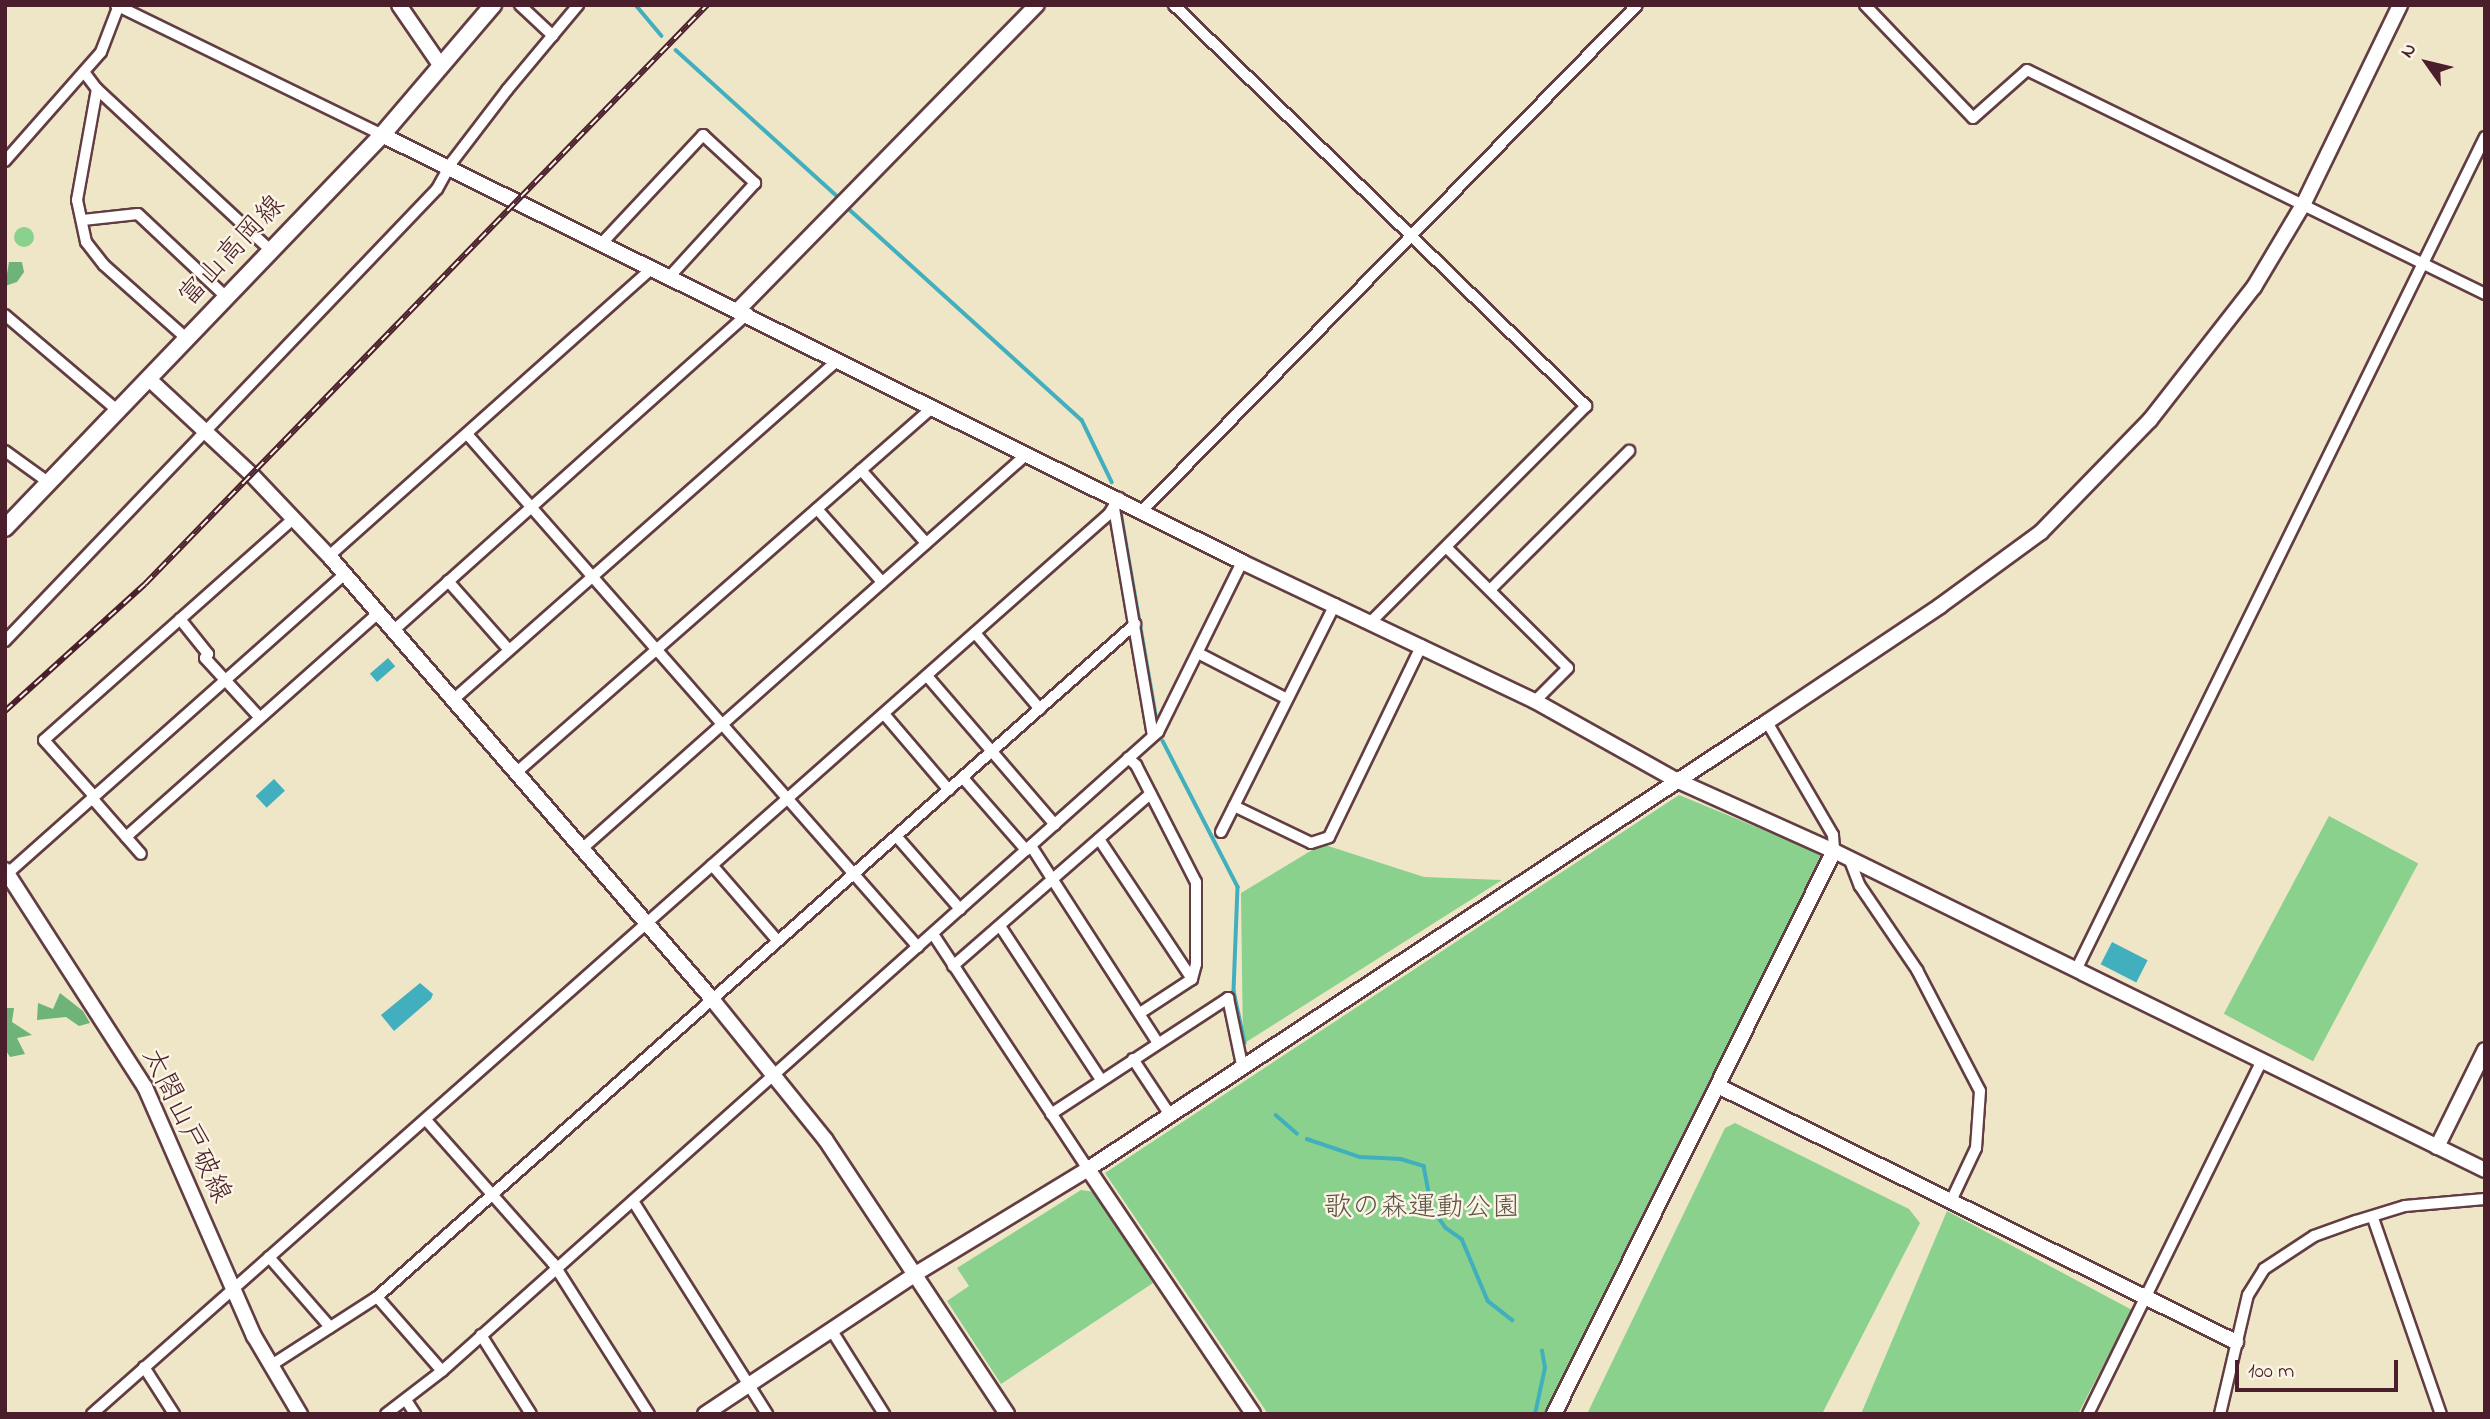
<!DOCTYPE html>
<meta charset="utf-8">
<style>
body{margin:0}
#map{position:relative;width:2490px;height:1419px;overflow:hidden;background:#efe6c8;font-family:"Indie Flower","Klee One",sans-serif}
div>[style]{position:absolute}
.green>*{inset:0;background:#89d18c;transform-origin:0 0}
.round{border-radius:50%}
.forest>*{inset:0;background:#6eb378}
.water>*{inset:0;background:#41afbe;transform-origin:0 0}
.stream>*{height:3.5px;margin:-1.75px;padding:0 1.75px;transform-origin:1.75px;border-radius:1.75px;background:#41afbe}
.roads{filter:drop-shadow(2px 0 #633d43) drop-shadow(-2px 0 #633d43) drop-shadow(0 2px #633d43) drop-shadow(0 -2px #633d43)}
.street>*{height:10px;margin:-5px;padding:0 5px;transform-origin:5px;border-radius:5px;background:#fff}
.secondary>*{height:14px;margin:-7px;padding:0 7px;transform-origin:7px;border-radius:7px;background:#fff}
.primary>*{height:16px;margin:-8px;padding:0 8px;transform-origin:8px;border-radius:8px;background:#fff}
.rail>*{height:6px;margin-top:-3px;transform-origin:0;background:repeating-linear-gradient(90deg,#fcf5e5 0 10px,#4a1f2b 0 20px);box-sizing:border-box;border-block:2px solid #4a1f2b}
span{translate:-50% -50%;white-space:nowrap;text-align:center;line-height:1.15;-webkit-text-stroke:5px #fcf5e5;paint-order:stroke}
.street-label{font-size:28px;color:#4a1f2b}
.park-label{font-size:28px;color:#5d5448}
.frame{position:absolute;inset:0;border:7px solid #4a1f2b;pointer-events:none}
.north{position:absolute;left:2392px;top:28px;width:70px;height:70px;-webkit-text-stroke:5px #fcf5e5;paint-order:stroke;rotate:304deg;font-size:19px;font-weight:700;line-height:28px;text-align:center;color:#4a1f2b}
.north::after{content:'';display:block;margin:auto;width:24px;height:32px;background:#4a1f2b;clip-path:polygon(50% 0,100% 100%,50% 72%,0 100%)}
.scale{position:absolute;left:2235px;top:1360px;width:163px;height:32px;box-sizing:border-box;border:4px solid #4a1f2b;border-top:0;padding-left:9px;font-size:21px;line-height:24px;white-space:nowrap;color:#4a1f2b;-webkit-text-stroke:5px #fcf5e5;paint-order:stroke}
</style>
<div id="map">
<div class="green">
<div class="round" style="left:14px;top:227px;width:20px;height:20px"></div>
<div style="clip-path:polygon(1679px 795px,1824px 855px,1550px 1414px,1268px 1414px,1105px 1173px)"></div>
<div style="left:2329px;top:816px;width:101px;height:224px;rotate:28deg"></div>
<div style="clip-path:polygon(1322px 844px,1424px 877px,1502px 880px,1243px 1044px,1241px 893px)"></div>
<div style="clip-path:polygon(1735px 1123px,1909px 1209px,1920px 1223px,1822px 1414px,1587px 1414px,1725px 1128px)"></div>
<div style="clip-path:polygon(1081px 1190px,1095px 1192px,1153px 1283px,1001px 1384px,947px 1301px,969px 1286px,957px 1268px)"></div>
<div style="clip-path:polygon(1947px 1211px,2132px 1310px,2078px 1414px,1861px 1414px)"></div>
</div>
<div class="forest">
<div style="clip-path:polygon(9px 262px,22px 262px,24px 272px,17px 282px,5px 286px)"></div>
<div style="clip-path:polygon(60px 993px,83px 1011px,90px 1023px,79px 1026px,66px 1017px,37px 1020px,38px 1003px,53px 1009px)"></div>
<div style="clip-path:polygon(5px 1008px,14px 1008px,12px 1022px,32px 1035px,17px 1038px,25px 1054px,10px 1057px,5px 1049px)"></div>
</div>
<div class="water">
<div style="left:388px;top:658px;width:11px;height:24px;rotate:49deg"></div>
<div style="left:274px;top:779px;width:16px;height:25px;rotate:47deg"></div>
<div style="left:2112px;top:942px;width:40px;height:25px;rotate:27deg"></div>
<div style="clip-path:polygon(420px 983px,433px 994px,431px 999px,394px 1031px,381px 1015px)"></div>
</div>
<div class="stream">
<div style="left:636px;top:5px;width:40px;rotate:50deg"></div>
<div style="left:676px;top:50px;width:220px;rotate:42.2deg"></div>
<div style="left:849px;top:209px;width:314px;rotate:42.2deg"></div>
<div style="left:1082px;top:420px;width:69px;rotate:64.2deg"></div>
<div style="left:1121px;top:512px;width:206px;rotate:80.2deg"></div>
<div style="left:1163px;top:741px;width:164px;rotate:62.8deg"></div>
<div style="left:1238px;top:887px;width:104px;rotate:92.2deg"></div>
<div style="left:1234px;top:991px;width:53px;rotate:78.1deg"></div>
<div style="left:1276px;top:1115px;width:28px;rotate:41deg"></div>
<div style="left:1307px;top:1139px;width:56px;rotate:18.8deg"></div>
<div style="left:1360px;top:1157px;width:41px;rotate:2.8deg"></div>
<div style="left:1401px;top:1159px;width:24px;rotate:17deg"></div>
<div style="left:1424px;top:1166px;width:43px;rotate:79.2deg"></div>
<div style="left:1432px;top:1208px;width:24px;rotate:55deg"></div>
<div style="left:1446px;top:1228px;width:19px;rotate:35deg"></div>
<div style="left:1462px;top:1239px;width:67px;rotate:67.2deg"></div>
<div style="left:1488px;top:1301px;width:31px;rotate:38deg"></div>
<div style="left:1535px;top:1414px;width:47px;rotate:-77.7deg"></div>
<div style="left:1545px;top:1368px;width:17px;rotate:-100deg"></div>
</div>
<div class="roads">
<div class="street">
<div style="left:116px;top:5px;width:296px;rotate:26deg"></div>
<div style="left:520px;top:5px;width:45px;rotate:43.2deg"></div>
<div style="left:1174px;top:5px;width:575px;rotate:44.22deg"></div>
<div style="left:1586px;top:406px;width:303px;rotate:134.9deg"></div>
<div style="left:1865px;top:5px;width:156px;rotate:46.3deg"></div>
<div style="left:1973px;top:118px;width:72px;rotate:-41.6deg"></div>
<div style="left:2027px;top:70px;width:510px;rotate:26.06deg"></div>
<div style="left:84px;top:72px;width:21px;rotate:53deg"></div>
<div style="left:97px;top:89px;width:236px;rotate:42.9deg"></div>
<div style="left:97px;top:89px;width:113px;rotate:100.2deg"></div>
<div style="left:77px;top:200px;width:43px;rotate:77.9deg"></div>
<div style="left:86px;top:242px;width:29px;rotate:52deg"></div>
<div style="left:104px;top:265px;width:111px;rotate:41.7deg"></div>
<div style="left:5px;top:161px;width:145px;rotate:-48.6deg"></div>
<div style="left:101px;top:52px;width:50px;rotate:-69deg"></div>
<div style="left:83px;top:220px;width:55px;rotate:-6.2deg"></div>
<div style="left:138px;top:214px;width:121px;rotate:43.3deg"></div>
<div style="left:602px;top:243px;width:148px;rotate:-46.9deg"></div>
<div style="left:703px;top:135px;width:71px;rotate:42.7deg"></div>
<div style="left:755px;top:183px;width:126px;rotate:132.4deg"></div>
<div style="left:5px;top:315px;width:147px;rotate:40.3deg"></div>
<div style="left:467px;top:434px;width:683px;rotate:48.68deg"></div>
<div style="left:5px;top:451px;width:53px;rotate:35.8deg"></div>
<div style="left:861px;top:470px;width:98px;rotate:48.3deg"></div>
<div style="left:1114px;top:508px;width:231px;rotate:80.3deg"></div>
<div style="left:817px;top:509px;width:98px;rotate:48.3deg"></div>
<div style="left:1141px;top:512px;width:709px;rotate:-45.63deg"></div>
<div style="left:1447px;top:548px;width:170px;rotate:44.8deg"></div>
<div style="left:1568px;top:668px;width:47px;rotate:135deg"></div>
<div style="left:329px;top:556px;width:433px;rotate:-41.7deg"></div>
<div style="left:448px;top:581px;width:92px;rotate:48.5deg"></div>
<div style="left:1490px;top:590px;width:197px;rotate:-45deg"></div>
<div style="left:180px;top:619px;width:45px;rotate:51.3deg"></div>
<div style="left:208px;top:654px;width:5px;rotate:127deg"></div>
<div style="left:205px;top:658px;width:80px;rotate:47.5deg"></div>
<div style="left:394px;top:630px;width:475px;rotate:-41.8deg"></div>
<div style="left:975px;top:633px;width:100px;rotate:49.5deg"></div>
<div style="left:5px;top:641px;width:625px;rotate:-46.3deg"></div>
<div style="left:437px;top:189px;width:31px;rotate:-61deg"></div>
<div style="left:452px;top:162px;width:91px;rotate:-52.6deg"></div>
<div style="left:507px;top:90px;width:111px;rotate:-50.1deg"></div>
<div style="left:1198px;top:653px;width:100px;rotate:27.3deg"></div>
<div style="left:927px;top:676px;width:196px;rotate:49.3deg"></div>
<div style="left:454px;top:699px;width:512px;rotate:-41.44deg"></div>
<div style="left:884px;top:714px;width:100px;rotate:49.5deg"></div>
<div style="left:1767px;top:722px;width:131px;rotate:59.7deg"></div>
<div style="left:1833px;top:835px;width:16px;rotate:86deg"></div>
<div style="left:1128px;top:758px;width:11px;rotate:41deg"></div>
<div style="left:1136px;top:765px;width:131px;rotate:62.9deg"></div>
<div style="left:1196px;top:882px;width:82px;rotate:90deg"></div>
<div style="left:1196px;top:964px;width:16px;rotate:105deg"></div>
<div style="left:1192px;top:979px;width:62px;rotate:146.8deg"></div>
<div style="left:518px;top:771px;width:552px;rotate:-41.25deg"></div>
<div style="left:963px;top:778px;width:96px;rotate:48.8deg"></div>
<div style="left:94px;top:796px;width:75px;rotate:-131.8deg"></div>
<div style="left:44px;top:740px;width:333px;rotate:-41.6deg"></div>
<div style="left:92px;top:798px;width:74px;rotate:48.8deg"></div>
<div style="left:1234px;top:806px;width:85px;rotate:25.7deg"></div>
<div style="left:1311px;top:843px;width:19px;rotate:-18deg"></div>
<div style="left:1329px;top:837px;width:213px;rotate:-64.2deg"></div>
<div style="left:1221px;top:832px;width:255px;rotate:-63.4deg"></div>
<div style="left:126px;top:837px;width:337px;rotate:-41.6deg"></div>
<div style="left:897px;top:837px;width:96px;rotate:48.8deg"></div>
<div style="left:1099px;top:839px;width:168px;rotate:56.4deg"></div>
<div style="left:1031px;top:846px;width:234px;rotate:57.2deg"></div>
<div style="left:584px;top:847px;width:592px;rotate:-41.58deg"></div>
<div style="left:1849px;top:858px;width:30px;rotate:69deg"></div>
<div style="left:1860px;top:886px;width:102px;rotate:55.8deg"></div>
<div style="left:1917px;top:970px;width:136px;rotate:62.5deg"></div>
<div style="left:1980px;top:1091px;width:57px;rotate:94deg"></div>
<div style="left:1976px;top:1148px;width:59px;rotate:115.3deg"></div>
<div style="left:712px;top:865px;width:99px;rotate:49.1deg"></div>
<div style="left:7px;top:874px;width:451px;rotate:-41.6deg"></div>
<div style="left:1000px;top:926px;width:184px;rotate:56.7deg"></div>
<div style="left:933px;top:934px;width:282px;rotate:56.6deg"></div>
<div style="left:953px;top:966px;width:262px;rotate:-41.1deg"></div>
<div style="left:2076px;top:970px;width:928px;rotate:-63.85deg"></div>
<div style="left:1133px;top:1059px;width:67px;rotate:56.5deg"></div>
<div style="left:1051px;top:1114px;width:212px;rotate:-33.2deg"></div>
<div style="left:1228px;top:998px;width:68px;rotate:78.2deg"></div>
<div style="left:426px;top:1120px;width:191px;rotate:48.4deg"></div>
<div style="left:553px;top:1263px;width:179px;rotate:57.6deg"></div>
<div style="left:633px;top:1201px;width:252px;rotate:57.8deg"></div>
<div style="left:2373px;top:1218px;width:207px;rotate:70.9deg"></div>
<div style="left:269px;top:1257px;width:93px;rotate:48.9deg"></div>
<div style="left:377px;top:1297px;width:98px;rotate:48.7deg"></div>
<div style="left:832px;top:1331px;width:98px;rotate:57.9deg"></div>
<div style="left:481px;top:1335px;width:93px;rotate:57.7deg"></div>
<div style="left:270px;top:1366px;width:127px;rotate:-32.8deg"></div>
<div style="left:377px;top:1297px;width:1014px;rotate:-41.6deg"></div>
<div style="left:144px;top:1367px;width:56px;rotate:57.4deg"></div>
<div style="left:406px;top:1400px;width:17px;rotate:57deg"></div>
<div style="left:92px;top:1414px;width:1358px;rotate:-41.51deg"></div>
<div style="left:1109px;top:514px;width:19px;rotate:-58deg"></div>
<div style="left:386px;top:1414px;width:71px;rotate:-37.5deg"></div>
<div style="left:442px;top:1371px;width:960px;rotate:-41.75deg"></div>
<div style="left:1158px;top:732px;width:190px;rotate:-63.7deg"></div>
<div style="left:2088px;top:1414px;width:394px;rotate:-63.8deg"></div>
<div style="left:2220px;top:1414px;width:122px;rotate:-76.8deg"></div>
<div style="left:2248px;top:1295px;width:31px;rotate:-58deg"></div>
<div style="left:2264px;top:1269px;width:60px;rotate:-33.4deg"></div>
<div style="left:2314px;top:1236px;width:45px;rotate:-19.7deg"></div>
<div style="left:2356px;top:1221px;width:51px;rotate:-17deg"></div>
<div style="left:2405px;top:1206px;width:80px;rotate:-5deg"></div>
</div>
<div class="secondary">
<div style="left:399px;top:5px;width:74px;rotate:55.5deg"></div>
<div style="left:382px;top:135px;width:960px;rotate:26.4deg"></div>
<div style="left:1242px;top:562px;width:324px;rotate:25.4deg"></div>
<div style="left:1535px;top:701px;width:162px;rotate:29.3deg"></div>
<div style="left:1676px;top:780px;width:173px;rotate:24.2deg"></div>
<div style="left:1834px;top:851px;width:725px;rotate:26.11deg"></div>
<div style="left:738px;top:310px;width:427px;rotate:-45.6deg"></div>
<div style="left:149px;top:379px;width:141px;rotate:43deg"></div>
<div style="left:252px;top:475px;width:112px;rotate:46.5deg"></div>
<div style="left:329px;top:556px;width:586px;rotate:49.15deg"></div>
<div style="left:712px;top:999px;width:180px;rotate:51.1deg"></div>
<div style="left:825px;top:1139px;width:330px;rotate:56.5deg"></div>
<div style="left:5px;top:870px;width:258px;rotate:57.2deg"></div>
<div style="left:145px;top:1087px;width:272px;rotate:66.4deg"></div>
<div style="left:254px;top:1336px;width:91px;rotate:59.5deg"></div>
<div style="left:1718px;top:1086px;width:578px;rotate:26.3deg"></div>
<div style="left:2437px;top:1147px;width:108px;rotate:-63.7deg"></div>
<div style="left:1088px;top:1169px;width:295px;rotate:56deg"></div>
<div style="left:705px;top:1414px;width:255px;rotate:-33.6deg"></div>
<div style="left:917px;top:1273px;width:200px;rotate:-31.3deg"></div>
<div style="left:1088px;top:1169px;width:813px;rotate:-33.36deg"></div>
<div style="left:1767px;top:722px;width:208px;rotate:-33.8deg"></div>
<div style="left:1940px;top:606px;width:125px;rotate:-36.2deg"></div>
<div style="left:2041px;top:532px;width:156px;rotate:-45.8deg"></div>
<div style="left:2150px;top:420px;width:169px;rotate:-52deg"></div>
<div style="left:2254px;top:287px;width:98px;rotate:-59.2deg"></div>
<div style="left:2304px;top:203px;width:220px;rotate:-64.1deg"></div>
<div style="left:1554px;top:1414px;width:629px;rotate:-63.56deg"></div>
</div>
<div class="primary">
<div style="left:5px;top:528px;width:545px;rotate:-46.19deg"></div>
<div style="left:382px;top:135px;width:171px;rotate:-49.5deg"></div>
</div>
</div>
<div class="rail">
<div style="left:5px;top:711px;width:189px;rotate:-42.2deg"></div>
<div style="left:145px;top:584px;width:807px;rotate:-45.85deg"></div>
</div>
<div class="street-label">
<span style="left:233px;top:252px;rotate:-47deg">富山高岡線</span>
<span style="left:185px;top:1126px;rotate:64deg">太閤山戸破線</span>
</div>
<div class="park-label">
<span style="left:1422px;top:1209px">歌の森運動公園</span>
</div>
<div class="frame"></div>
<div class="north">N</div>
<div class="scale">100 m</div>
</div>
